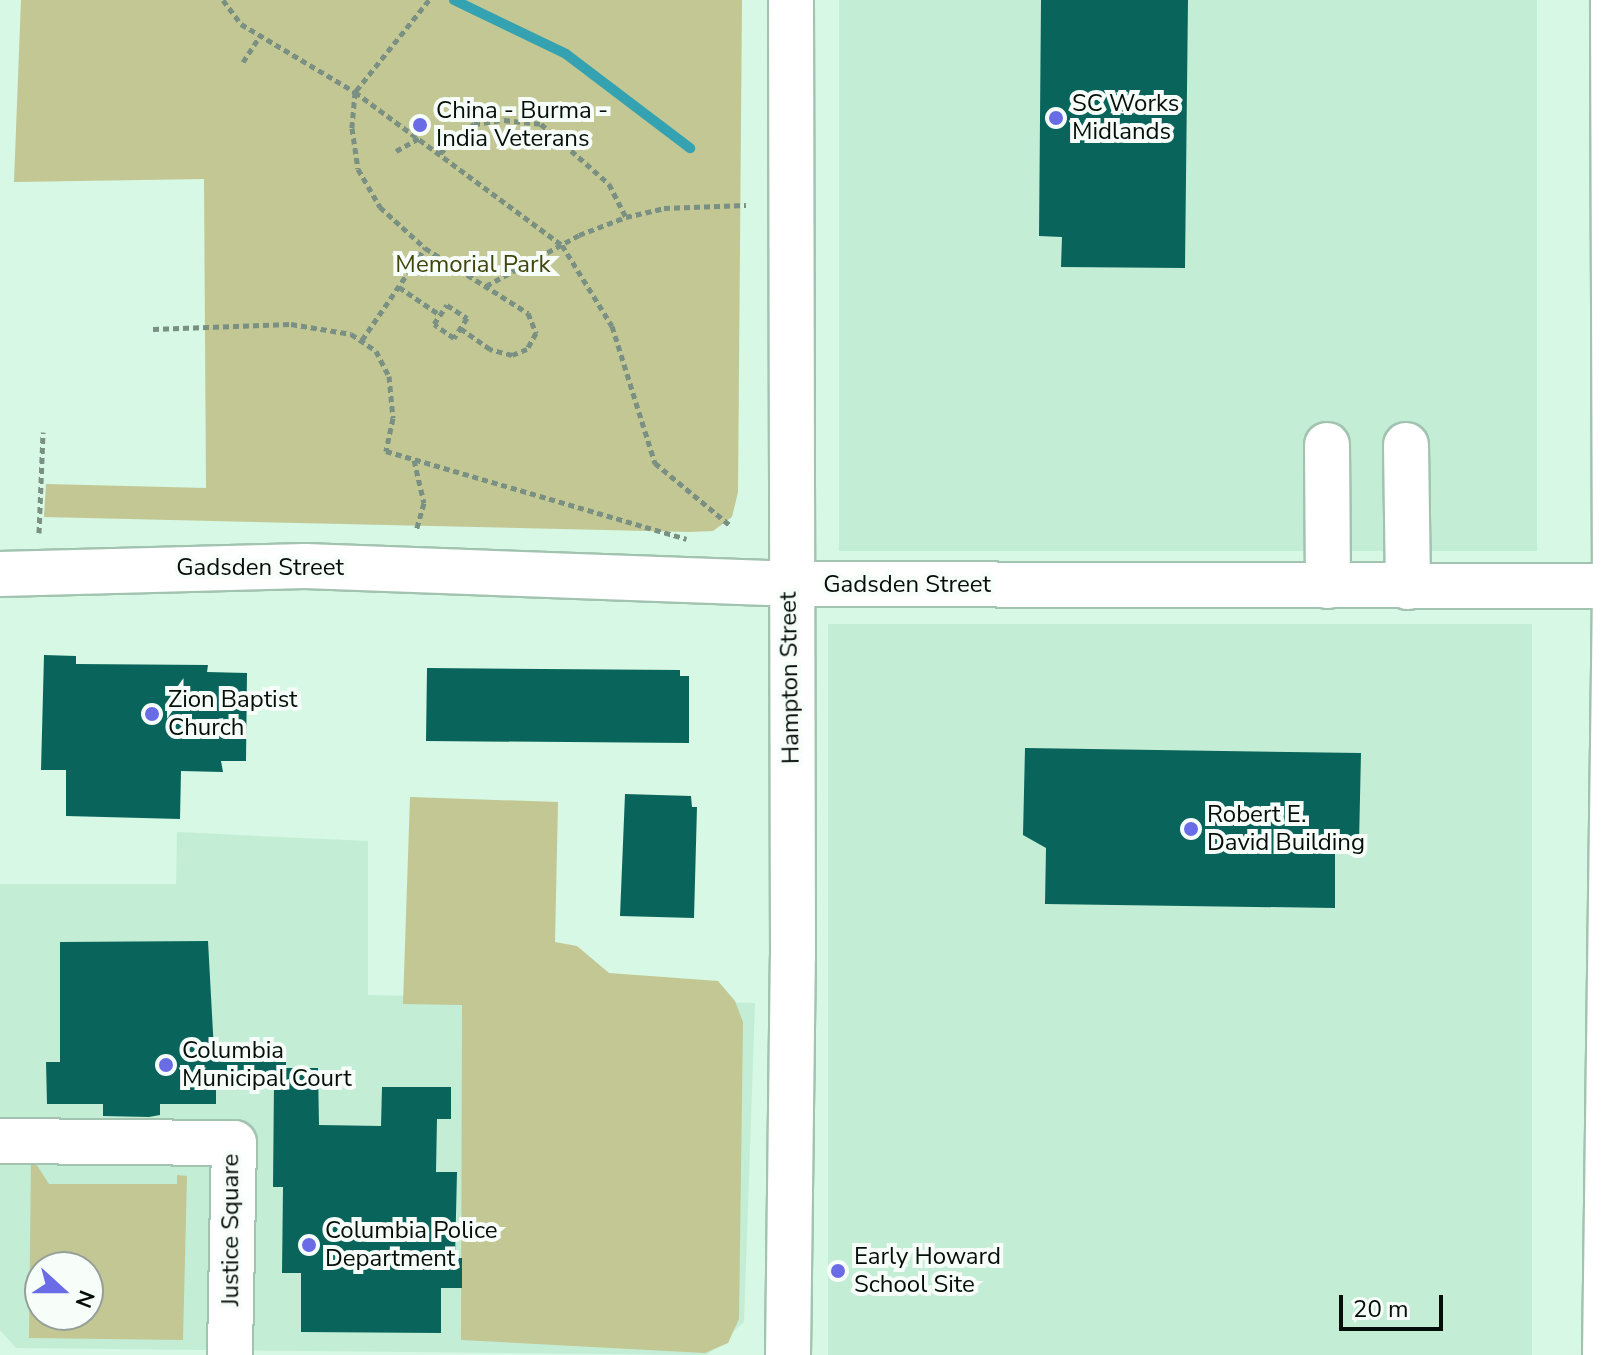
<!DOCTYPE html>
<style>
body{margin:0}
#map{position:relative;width:1623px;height:1355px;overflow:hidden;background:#d6f8e4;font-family:"Nunito Sans",sans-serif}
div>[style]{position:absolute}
.built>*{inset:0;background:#c4edd6;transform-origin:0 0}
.green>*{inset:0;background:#c2c793}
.stream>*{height:10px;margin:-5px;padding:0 5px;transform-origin:5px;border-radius:5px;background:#34a2b0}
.building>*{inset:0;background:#09655b}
.path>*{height:5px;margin-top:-2.5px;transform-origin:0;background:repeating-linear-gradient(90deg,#799082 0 6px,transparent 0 10px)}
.roads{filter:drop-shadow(2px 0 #a2c3b0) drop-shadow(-2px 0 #a2c3b0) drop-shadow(0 2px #a2c3b0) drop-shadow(0 -2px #a2c3b0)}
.minor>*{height:44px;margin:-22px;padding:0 22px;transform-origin:22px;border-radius:22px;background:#fff}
.major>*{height:44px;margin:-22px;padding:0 22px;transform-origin:22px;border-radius:22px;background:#fff}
.dots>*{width:22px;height:22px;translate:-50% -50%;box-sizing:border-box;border:4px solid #f7fefa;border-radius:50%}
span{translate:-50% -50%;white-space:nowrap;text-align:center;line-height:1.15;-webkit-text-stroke:8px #f7fefa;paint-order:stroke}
.poi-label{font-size:24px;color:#050f09}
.left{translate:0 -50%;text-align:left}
.park-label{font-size:24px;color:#42450a}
.street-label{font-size:24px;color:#050f09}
.north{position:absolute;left:24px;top:1251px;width:80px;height:80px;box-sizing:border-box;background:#f7fefa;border:2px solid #969e9a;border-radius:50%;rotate:111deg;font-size:22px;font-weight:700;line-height:32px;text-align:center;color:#050f09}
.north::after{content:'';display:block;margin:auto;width:28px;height:36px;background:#6a6ce6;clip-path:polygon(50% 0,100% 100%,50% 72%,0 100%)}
.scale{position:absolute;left:1339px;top:1295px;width:104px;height:36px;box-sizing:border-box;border:4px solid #050f09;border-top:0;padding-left:10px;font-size:24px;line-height:28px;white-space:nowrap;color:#050f09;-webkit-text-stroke:6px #f7fefa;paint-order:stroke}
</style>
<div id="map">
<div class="built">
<div style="left:839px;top:0;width:698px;height:551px"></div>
<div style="left:828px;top:624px;width:704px;height:731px"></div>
<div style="clip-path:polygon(evenodd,177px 832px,368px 841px,368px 995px,755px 1003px,744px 1322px,707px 1355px,16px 1348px,0 1330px,0 884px,176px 884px,177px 832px,40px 1267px,88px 1267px,88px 1315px,40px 1315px,40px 1267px)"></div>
</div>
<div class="green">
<div style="clip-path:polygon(21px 0,742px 0,738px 492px,732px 517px,713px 531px,690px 532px,44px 517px,46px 484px,206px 488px,204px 179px,14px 182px)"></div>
<div style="clip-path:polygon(410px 797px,558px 802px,555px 942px,577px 946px,609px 973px,718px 981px,735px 1001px,743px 1022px,739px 1319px,728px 1343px,705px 1353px,461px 1340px,462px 1005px,403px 1004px)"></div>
<div style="clip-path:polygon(evenodd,31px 1156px,49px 1184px,177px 1184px,177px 1175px,187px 1176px,183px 1340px,29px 1338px,31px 1156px,40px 1267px,88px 1267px,88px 1315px,40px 1315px,40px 1267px)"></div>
</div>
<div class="stream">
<div style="left:454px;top:0;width:124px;rotate:25.7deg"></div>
<div style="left:566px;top:54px;width:156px;rotate:37.2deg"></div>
</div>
<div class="building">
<div style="clip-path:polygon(1041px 0,1188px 0,1185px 268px,1061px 267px,1062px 237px,1039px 236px)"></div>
<div style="clip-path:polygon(44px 655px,76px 656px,76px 664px,208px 665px,207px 672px,247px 673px,246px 761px,221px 761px,223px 772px,181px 771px,180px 819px,66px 816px,66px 770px,41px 770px)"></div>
<div style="clip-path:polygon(427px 668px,680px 670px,680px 676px,689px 676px,689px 743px,426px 741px)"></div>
<div style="clip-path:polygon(1025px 748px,1361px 753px,1359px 843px,1335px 848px,1335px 908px,1045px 904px,1046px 848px,1023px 835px)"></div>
<div style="clip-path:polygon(625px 794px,691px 796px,692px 807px,697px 807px,694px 918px,620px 916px)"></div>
<div style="clip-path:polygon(208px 941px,214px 1051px,286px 1055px,286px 1068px,318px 1068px,319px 1125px,381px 1126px,382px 1087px,451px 1087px,451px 1119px,437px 1119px,436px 1172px,457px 1172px,455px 1258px,462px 1258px,462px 1288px,441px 1288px,441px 1333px,301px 1332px,301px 1273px,282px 1273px,283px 1187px,273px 1187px,274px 1082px,216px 1081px,216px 1104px,160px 1104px,160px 1115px,149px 1117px,103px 1116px,103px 1104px,47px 1104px,46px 1062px,60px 1062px,60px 942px)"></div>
</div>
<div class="path">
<div style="left:223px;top:0;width:30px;rotate:53deg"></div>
<div style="left:241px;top:24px;width:133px;rotate:30.8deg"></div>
<div style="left:355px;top:92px;width:257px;rotate:36.5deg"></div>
<div style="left:562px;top:245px;width:95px;rotate:58.3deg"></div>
<div style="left:612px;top:326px;width:144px;rotate:72.6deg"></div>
<div style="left:655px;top:463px;width:99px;rotate:39.7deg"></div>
<div style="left:429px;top:0;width:118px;rotate:128.8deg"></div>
<div style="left:355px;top:92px;width:36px;rotate:95deg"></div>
<div style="left:352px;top:128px;width:41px;rotate:81.7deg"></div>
<div style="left:358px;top:169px;width:44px;rotate:59.9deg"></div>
<div style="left:380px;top:207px;width:61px;rotate:42.3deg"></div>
<div style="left:425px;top:248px;width:122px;rotate:32.3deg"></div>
<div style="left:528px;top:313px;width:22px;rotate:68deg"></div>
<div style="left:536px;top:333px;width:18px;rotate:119deg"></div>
<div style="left:527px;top:349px;width:16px;rotate:158deg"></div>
<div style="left:512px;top:355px;width:23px;rotate:-165deg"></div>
<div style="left:490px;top:349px;width:37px;rotate:-145deg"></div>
<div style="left:243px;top:62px;width:31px;rotate:-57deg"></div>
<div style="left:396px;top:151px;width:26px;rotate:-29deg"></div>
<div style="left:440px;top:153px;width:45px;rotate:-40.5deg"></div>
<div style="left:474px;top:124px;width:30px;rotate:-8deg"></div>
<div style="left:504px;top:120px;width:37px;rotate:6deg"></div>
<div style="left:541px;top:124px;width:91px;rotate:41.4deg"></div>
<div style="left:609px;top:184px;width:37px;rotate:63deg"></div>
<div style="left:504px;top:252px;width:22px;rotate:60deg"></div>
<div style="left:486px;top:286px;width:106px;rotate:-28.7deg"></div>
<div style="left:579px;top:235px;width:50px;rotate:-21deg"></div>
<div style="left:626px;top:217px;width:39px;rotate:-13deg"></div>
<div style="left:664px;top:208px;width:82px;rotate:-2.1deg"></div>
<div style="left:399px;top:287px;width:50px;rotate:34.3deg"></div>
<div style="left:447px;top:305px;width:24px;rotate:33deg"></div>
<div style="left:467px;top:318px;width:24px;rotate:123deg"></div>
<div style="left:454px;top:338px;width:24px;rotate:-145deg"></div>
<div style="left:434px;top:324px;width:23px;rotate:-56deg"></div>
<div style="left:153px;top:329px;width:138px;rotate:-2.1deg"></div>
<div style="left:291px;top:324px;width:61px;rotate:9.5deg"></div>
<div style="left:351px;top:334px;width:30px;rotate:34deg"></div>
<div style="left:376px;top:351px;width:28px;rotate:63deg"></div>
<div style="left:389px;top:376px;width:42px;rotate:84.6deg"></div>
<div style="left:393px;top:418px;width:34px;rotate:102deg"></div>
<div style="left:386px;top:451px;width:313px;rotate:16.3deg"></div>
<div style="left:362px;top:340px;width:112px;rotate:-55.6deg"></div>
<div style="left:414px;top:460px;width:44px;rotate:76.9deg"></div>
<div style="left:424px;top:503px;width:29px;rotate:106deg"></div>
<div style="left:39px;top:533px;width:101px;rotate:-87.7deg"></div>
</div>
<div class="roads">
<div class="minor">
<div style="left:1327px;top:445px;width:141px;rotate:89.6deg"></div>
<div style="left:1406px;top:445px;width:142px;rotate:89.2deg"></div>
<div style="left:0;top:574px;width:305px;rotate:-1.5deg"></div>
<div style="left:305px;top:566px;width:484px;rotate:2.1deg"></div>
<div style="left:789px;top:584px;width:834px;rotate:0.14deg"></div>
<div style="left:0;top:1141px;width:234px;rotate:0.5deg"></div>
<div style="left:234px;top:1143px;width:212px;rotate:91.1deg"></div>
</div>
<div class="major">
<div style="left:788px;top:1355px;width:398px;rotate:-89.3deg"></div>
<div style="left:793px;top:957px;width:957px;rotate:-90.12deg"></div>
<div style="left:1605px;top:1355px;width:769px;rotate:-89.25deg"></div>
<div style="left:1615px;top:586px;width:586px;rotate:-90.2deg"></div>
</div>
</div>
<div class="dots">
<div style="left:1056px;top:118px;background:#6a6ce6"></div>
<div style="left:420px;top:125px;background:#6a6ce6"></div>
<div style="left:152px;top:714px;background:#6a6ce6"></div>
<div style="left:1191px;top:829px;background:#6a6ce6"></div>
<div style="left:166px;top:1065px;background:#6a6ce6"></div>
<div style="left:309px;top:1245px;background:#6a6ce6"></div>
<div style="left:838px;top:1271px;background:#6a6ce6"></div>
</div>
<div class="poi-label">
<span class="left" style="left:1072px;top:118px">SC Works<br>Midlands</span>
<span class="left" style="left:436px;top:125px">China - Burma -<br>India Veterans</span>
<span class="left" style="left:168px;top:714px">Zion Baptist<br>Church</span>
<span class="left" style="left:1207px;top:829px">Robert E.<br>David Building</span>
<span class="left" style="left:182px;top:1065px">Columbia<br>Municipal Court</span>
<span class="left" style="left:325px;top:1245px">Columbia Police<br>Department</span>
<span class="left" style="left:854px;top:1271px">Early Howard<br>School Site</span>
</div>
<div class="park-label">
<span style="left:473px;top:265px">Memorial Park</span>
</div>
<div class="street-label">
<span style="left:260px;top:568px">Gadsden Street</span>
<span style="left:907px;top:585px">Gadsden Street</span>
<span style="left:790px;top:678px;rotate:-91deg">Hampton Street</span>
<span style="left:231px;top:1230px;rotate:-90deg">Justice Square</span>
</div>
<div class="north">N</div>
<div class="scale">20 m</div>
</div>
